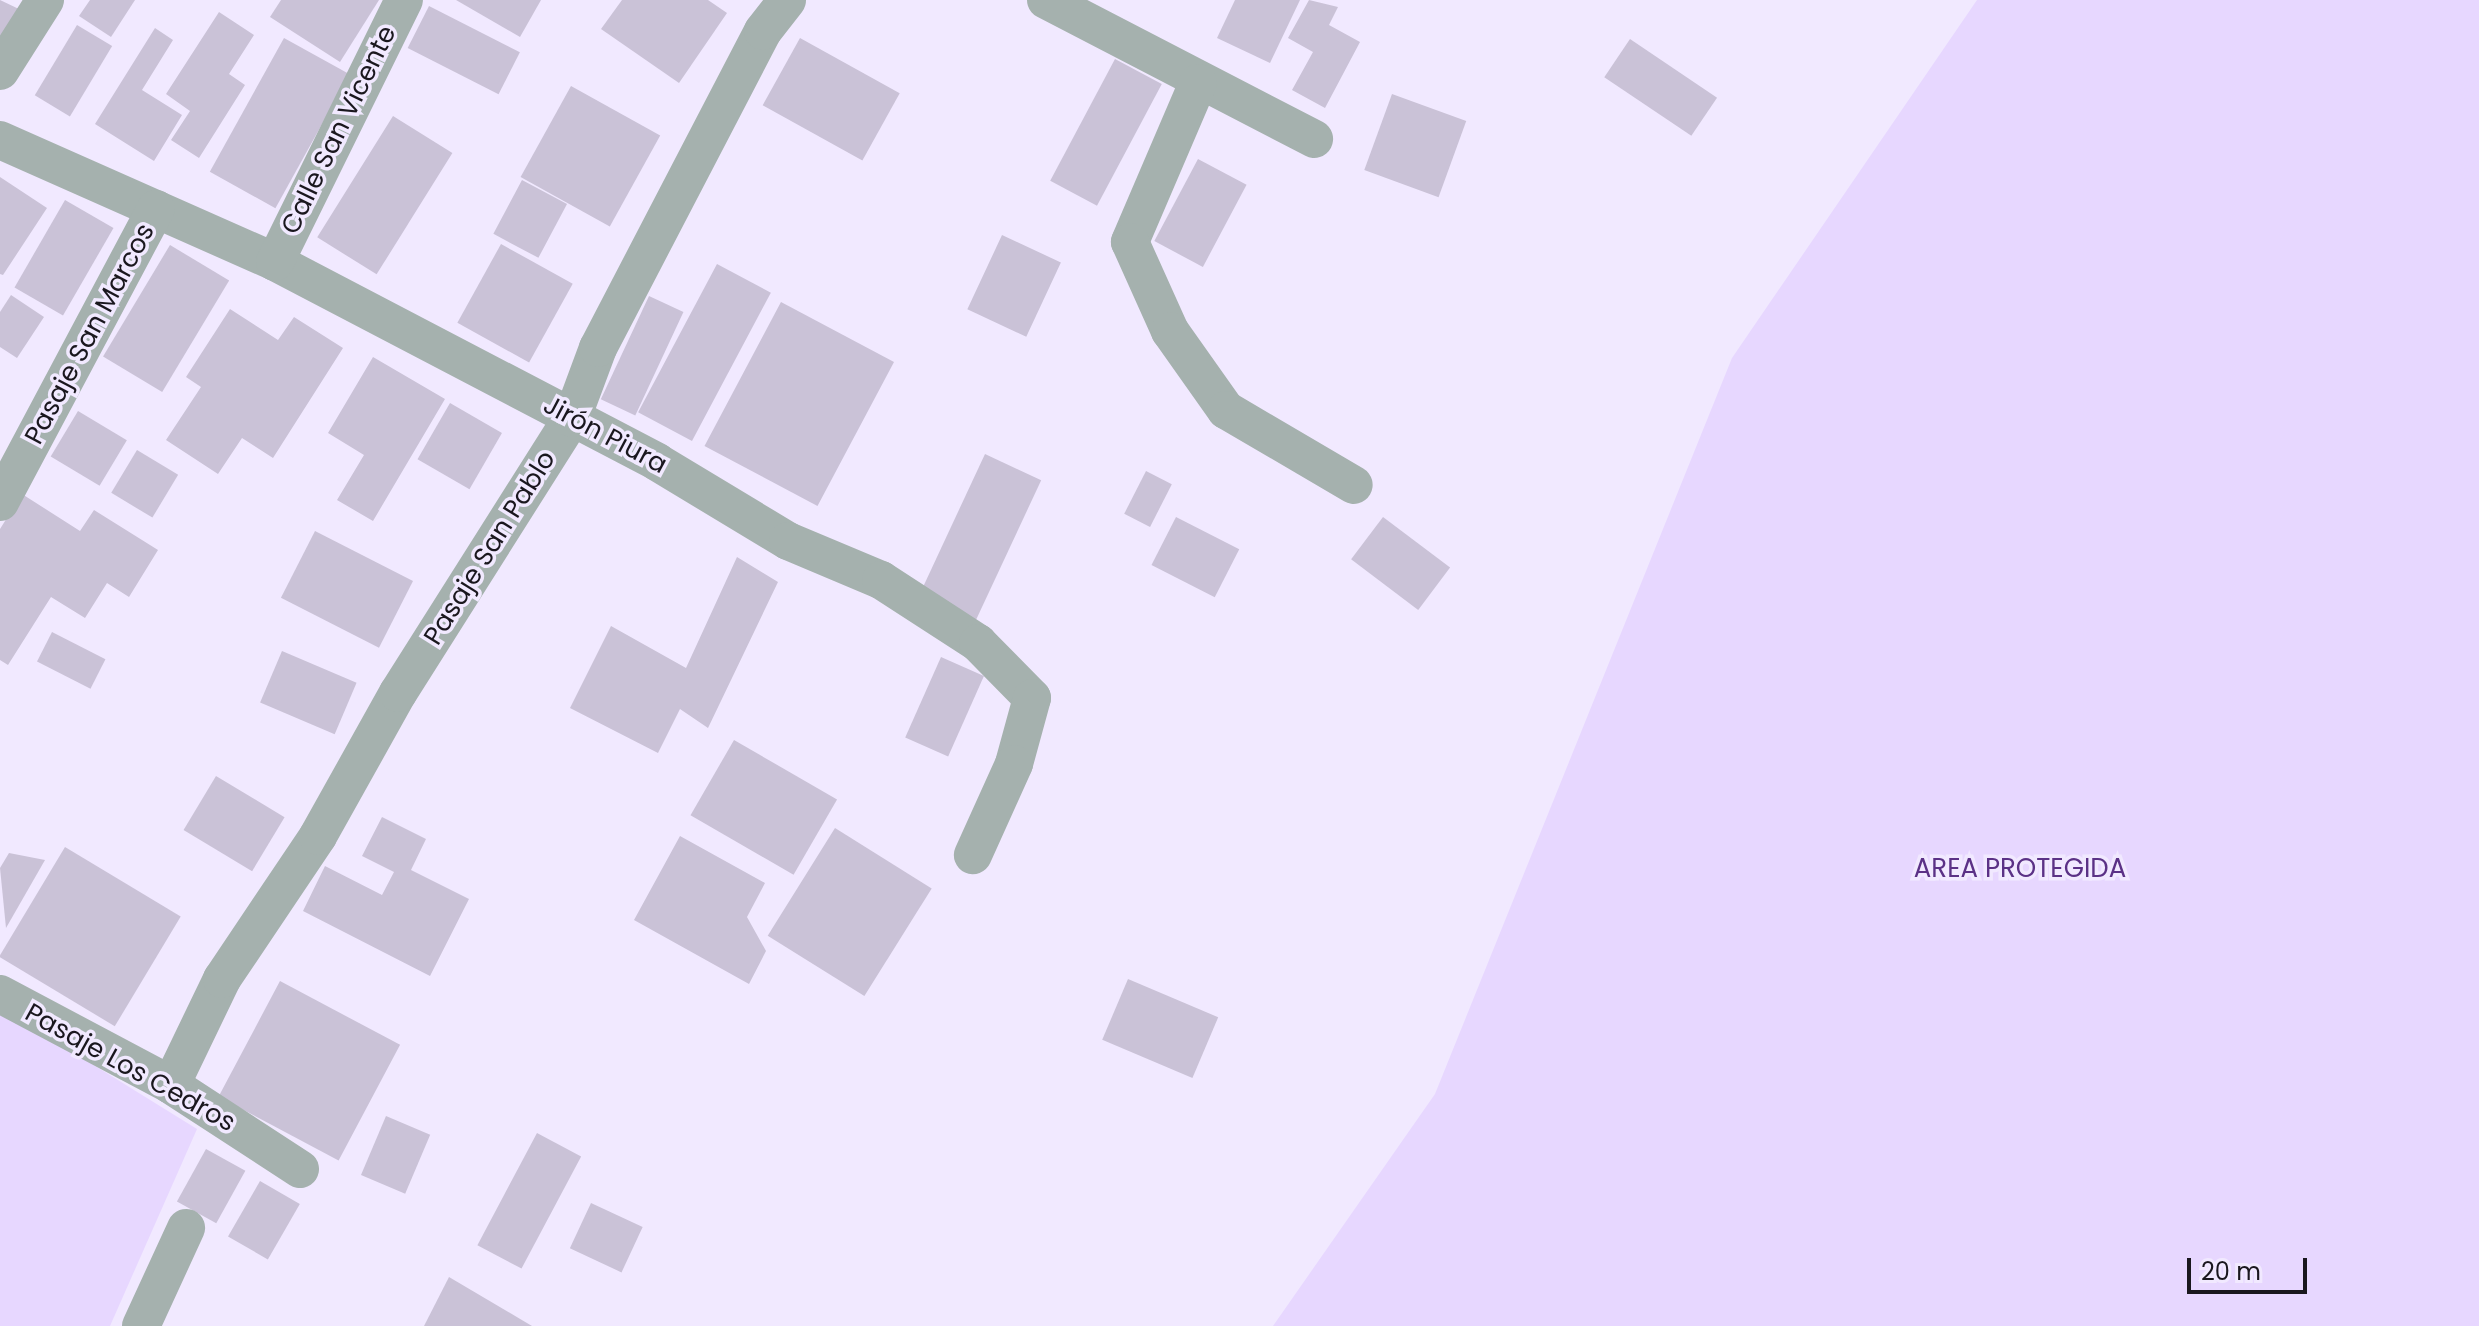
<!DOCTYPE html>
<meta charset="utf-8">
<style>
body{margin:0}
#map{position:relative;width:2479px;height:1326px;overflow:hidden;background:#f1e9ff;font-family:Poppins,sans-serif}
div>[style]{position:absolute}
.green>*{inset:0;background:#e7d7ff}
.building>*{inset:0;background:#cac2d7;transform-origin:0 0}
.minor>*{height:38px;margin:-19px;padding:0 19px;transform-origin:19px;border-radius:19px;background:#a5b1ae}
span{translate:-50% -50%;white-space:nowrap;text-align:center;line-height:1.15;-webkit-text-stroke:7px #f1e9ff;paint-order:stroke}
.street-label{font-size:26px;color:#1a171e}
.park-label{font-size:26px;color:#5b3186}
.scale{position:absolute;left:2187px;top:1258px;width:120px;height:36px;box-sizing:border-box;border:4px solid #1a171e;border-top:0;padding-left:10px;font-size:24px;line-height:28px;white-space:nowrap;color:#1a171e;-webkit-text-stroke:6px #f1e9ff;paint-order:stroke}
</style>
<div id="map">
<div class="green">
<div style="clip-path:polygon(1977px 0,2479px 0,2479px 1326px,1273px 1326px,1435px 1094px,1732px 358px)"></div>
<div style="clip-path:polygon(0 1007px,197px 1129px,110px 1326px,0 1326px)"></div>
</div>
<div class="building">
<div style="clip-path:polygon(0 0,21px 10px,0 49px)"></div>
<div style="clip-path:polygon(90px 0,135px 0,111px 37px,79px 16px)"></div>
<div style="clip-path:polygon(281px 0,379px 0,340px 62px,270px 17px)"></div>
<div style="clip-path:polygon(456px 0,541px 0,520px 37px)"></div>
<div style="clip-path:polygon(622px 0,708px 0,727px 13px,679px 83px,601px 29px)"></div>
<div style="clip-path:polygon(1235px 0,1300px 0,1270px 63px,1217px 38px)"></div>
<div style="clip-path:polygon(1309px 0,1338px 7px,1329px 25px,1360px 42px,1325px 108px,1292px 90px,1313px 52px,1288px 38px)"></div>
<div style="left:429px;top:6px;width:102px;height:47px;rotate:27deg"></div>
<div style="clip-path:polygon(219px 12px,254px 35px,229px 74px,245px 85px,199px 158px,171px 140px,190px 111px,166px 94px)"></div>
<div style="left:77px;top:25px;width:41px;height:82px;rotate:31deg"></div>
<div style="clip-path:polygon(155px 28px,173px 40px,142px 90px,182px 115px,154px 161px,95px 124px)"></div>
<div style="left:284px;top:38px;width:75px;height:153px;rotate:29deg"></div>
<div style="left:800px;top:38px;width:114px;height:77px;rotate:29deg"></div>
<div style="left:1630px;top:39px;width:105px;height:46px;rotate:34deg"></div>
<div style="left:1115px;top:59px;width:53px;height:138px;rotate:28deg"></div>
<div style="left:571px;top:86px;width:102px;height:104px;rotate:29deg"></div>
<div style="left:1392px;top:94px;width:79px;height:81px;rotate:20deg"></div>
<div style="left:393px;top:116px;width:70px;height:143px;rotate:32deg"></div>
<div style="left:1198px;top:159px;width:55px;height:93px;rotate:28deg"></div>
<div style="clip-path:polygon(0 177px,47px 208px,3px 275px,0 274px)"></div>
<div style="left:522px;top:180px;width:51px;height:61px;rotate:28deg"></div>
<div style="left:65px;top:200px;width:56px;height:101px;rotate:30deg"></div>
<div style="left:1002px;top:235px;width:65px;height:82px;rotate:25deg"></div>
<div style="left:501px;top:244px;width:82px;height:90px;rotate:29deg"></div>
<div style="left:170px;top:245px;width:69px;height:130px;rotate:31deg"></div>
<div style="left:717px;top:264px;width:61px;height:168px;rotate:28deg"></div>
<div style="clip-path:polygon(11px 295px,44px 317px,17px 358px,0 347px,0 312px)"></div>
<div style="left:649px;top:296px;width:38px;height:114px;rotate:25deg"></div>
<div style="left:781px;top:302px;width:128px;height:163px;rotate:28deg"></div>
<div style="clip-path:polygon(230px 309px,278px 340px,294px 317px,343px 348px,273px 458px,242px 438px,218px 474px,166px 440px,201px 387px,186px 377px)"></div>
<div style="clip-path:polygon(373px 357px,445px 399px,373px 521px,337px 500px,364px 455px,328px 433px)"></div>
<div style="left:450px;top:403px;width:60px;height:65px;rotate:30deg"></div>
<div style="left:78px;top:411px;width:57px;height:53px;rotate:31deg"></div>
<div style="left:137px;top:450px;width:48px;height:50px;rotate:31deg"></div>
<div style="left:985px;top:454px;width:62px;height:156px;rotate:25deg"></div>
<div style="left:1146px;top:471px;width:29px;height:48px;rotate:27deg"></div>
<div style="clip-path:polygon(22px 494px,80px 531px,94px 510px,158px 550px,129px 597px,107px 583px,85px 618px,51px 597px,8px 665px,0 660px,0 529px)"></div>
<div style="left:1176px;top:517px;width:71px;height:54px;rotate:27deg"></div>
<div style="left:1383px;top:517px;width:84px;height:53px;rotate:37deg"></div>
<div style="left:315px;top:531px;width:110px;height:75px;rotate:27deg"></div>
<div style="clip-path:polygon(737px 557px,778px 582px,708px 728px,680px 709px,658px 753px,570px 708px,611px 626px,686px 668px)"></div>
<div style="left:52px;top:632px;width:60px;height:33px;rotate:27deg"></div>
<div style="left:282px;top:651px;width:81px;height:56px;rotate:23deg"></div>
<div style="left:941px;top:657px;width:47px;height:88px;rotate:24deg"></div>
<div style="left:734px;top:740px;width:119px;height:87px;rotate:30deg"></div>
<div style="left:216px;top:776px;width:80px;height:63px;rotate:31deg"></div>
<div style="clip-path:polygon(382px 817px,426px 839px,411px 870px,469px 899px,430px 976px,303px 911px,325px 866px,382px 895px,394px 872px,362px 856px)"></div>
<div style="left:835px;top:828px;width:114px;height:127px;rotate:32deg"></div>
<div style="clip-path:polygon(680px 836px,765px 883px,747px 917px,766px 951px,749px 984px,634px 920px)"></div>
<div style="left:65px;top:847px;width:135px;height:128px;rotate:31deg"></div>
<div style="clip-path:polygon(9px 853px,45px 860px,6px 928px,0 868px)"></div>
<div style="left:1128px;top:979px;width:98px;height:66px;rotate:23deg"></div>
<div style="left:280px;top:981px;width:136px;height:131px;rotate:28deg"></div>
<div style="left:386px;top:1116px;width:48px;height:64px;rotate:23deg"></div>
<div style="left:537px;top:1133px;width:50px;height:127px;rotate:28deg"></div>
<div style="left:206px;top:1149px;width:45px;height:60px;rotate:29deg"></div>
<div style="left:260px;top:1181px;width:46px;height:64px;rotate:30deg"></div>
<div style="left:591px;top:1203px;width:57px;height:50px;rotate:25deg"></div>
<div style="clip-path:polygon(449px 1277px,532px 1326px,424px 1326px)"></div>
</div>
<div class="minor">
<div style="left:1046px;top:0;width:302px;rotate:27.4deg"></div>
<div style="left:0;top:71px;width:84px;rotate:-57.6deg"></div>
<div style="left:1198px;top:83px;width:173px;rotate:113.2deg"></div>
<div style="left:1130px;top:242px;width:98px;rotate:65.8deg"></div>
<div style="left:1170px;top:331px;width:97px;rotate:54.7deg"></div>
<div style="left:1226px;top:410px;width:148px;rotate:30.4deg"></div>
<div style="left:0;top:140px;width:301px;rotate:23.9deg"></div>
<div style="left:275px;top:262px;width:431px;rotate:27.6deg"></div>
<div style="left:657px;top:462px;width:153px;rotate:31.1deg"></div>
<div style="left:788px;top:541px;width:101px;rotate:22.8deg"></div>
<div style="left:881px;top:580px;width:116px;rotate:33deg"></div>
<div style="left:978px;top:643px;width:77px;rotate:45.5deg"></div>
<div style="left:1032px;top:698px;width:68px;rotate:105.3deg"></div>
<div style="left:1014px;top:764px;width:100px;rotate:114.3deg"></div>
<div style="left:275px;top:262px;width:292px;rotate:-63.8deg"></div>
<div style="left:0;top:502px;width:332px;rotate:-62deg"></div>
<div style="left:0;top:994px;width:194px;rotate:28deg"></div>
<div style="left:171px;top:1085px;width:154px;rotate:33.1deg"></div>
<div style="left:171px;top:1085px;width:118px;rotate:-64.3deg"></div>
<div style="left:222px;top:979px;width:172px;rotate:-56.1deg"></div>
<div style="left:318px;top:836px;width:164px;rotate:-60.8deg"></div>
<div style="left:398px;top:693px;width:325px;rotate:-57.7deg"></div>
<div style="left:572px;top:418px;width:75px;rotate:-69.6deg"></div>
<div style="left:598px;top:348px;width:357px;rotate:-62.5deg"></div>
<div style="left:763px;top:31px;width:39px;rotate:-52deg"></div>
<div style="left:141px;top:1326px;width:108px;rotate:-65.3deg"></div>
</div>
<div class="street-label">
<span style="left:339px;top:130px;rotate:-64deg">Calle San Vicente</span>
<span style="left:90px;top:334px;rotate:-62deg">Pasaje San Marcos</span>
<span style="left:605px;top:435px;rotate:28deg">Jirón Piura</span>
<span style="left:490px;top:548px;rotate:-58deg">Pasaje San Pablo</span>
<span style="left:130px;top:1068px;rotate:29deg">Pasaje Los Cedros</span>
</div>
<div class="park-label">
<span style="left:2020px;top:869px">AREA PROTEGIDA</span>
</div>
<div class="scale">20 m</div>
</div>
